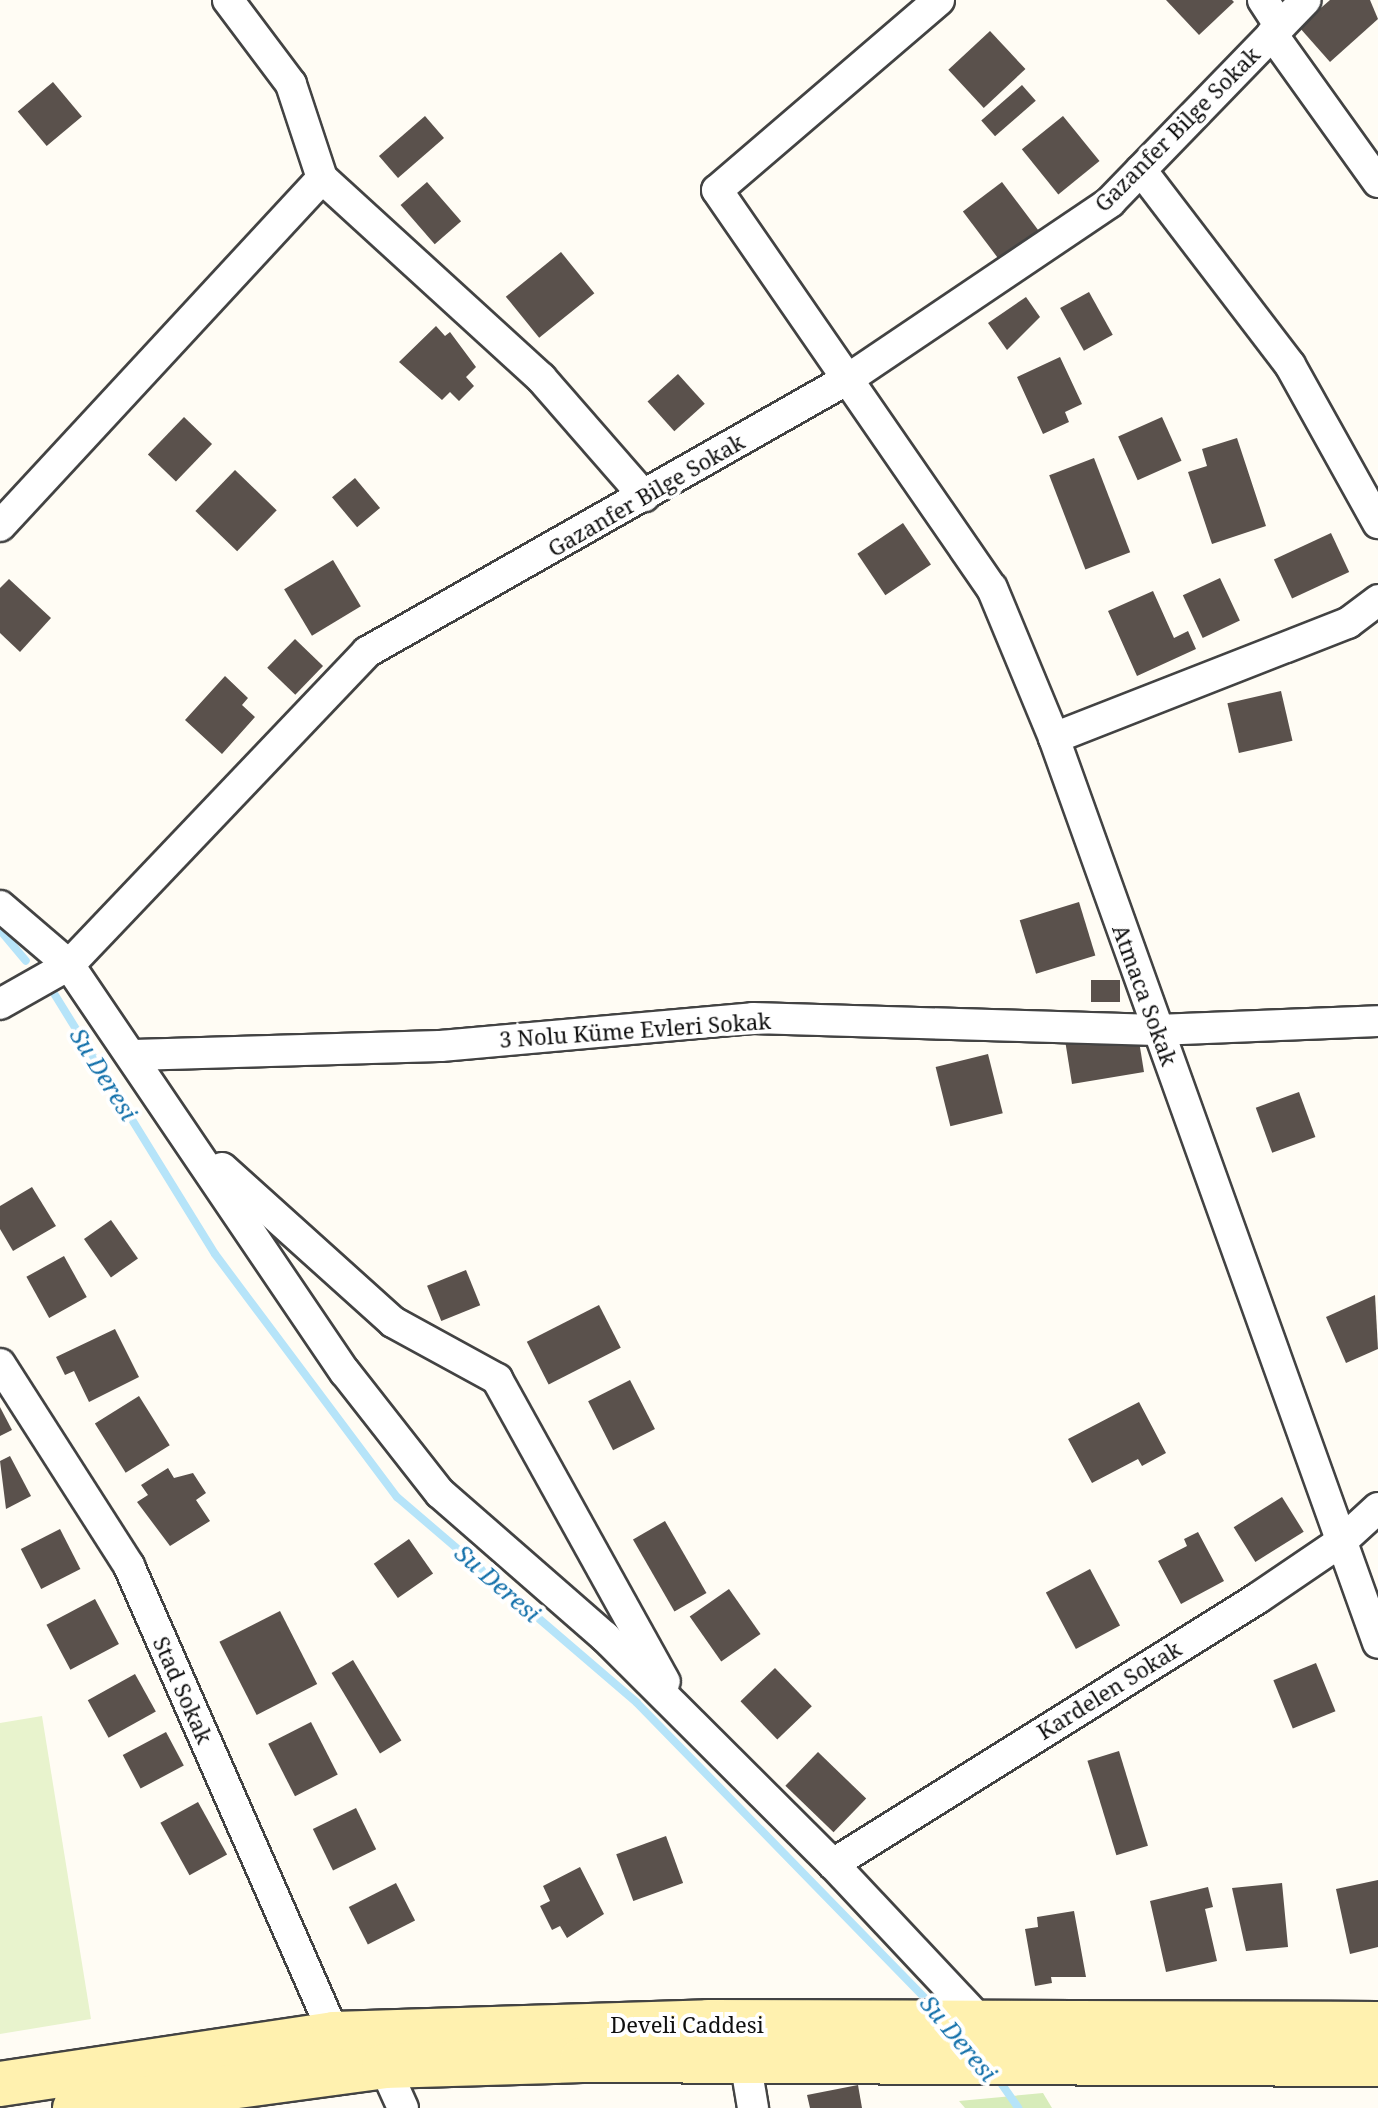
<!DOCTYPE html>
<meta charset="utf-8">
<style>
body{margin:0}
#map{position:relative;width:1378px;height:2108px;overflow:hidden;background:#fffcf4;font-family:"Noto Serif",serif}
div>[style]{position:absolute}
.green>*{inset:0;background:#d7ecba}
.pitch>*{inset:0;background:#e8f3cd}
.stream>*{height:8px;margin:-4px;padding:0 4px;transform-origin:4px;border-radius:4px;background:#b6e4f9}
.building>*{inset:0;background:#5a514c;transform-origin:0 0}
.roads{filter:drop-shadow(2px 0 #434343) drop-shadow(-2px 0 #434343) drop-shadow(0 2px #434343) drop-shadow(0 -2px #434343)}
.minor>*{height:30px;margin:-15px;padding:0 15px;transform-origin:15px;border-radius:15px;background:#fff}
.secondary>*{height:44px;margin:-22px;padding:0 22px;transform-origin:22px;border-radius:22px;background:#fff1af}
span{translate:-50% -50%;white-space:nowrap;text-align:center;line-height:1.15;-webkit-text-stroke:8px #fff;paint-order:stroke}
.street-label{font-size:22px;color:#101010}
.water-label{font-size:24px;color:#1270aa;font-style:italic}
</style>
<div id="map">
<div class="green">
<div style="clip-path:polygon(1043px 2093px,1052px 2108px,965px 2108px,959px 2101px)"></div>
</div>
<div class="pitch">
<div style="clip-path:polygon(42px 1716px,91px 2019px,0 2034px,0 1723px)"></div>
</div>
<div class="stream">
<div style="left:0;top:930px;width:40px;rotate:50deg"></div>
<div style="left:55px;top:995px;width:304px;rotate:58.3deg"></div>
<div style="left:215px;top:1254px;width:304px;rotate:53.2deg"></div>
<div style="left:397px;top:1497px;width:316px;rotate:40.6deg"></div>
<div style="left:637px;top:1703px;width:424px;rotate:45.7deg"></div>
<div style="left:996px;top:2076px;width:39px;rotate:55deg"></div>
</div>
<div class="building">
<div style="clip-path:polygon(1166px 0,1232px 0,1234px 2px,1199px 35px)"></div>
<div style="clip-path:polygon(1330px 0,1370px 0,1378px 19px,1330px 62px,1299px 27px)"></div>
<div style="left:990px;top:31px;width:52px;height:57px;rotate:47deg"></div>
<div style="left:53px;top:82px;width:45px;height:46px;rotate:50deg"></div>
<div style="left:1022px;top:85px;width:21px;height:54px;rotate:49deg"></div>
<div style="left:425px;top:116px;width:29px;height:61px;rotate:49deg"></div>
<div style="left:1063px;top:116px;width:58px;height:53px;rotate:51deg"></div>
<div style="left:427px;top:182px;width:52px;height:35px;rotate:49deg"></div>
<div style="left:1002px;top:182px;width:60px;height:49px;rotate:53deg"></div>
<div style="left:561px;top:252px;width:53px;height:71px;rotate:51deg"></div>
<div style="left:1089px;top:292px;width:49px;height:33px;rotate:61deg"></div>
<div style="clip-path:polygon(1026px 297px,1040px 317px,1007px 350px,988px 323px)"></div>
<div style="clip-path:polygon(436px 326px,445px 336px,450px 332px,476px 367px,466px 377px,474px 386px,459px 401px,450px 392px,442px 400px,399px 362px)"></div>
<div style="clip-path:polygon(1060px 357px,1082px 404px,1065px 412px,1069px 422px,1043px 434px,1017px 377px)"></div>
<div style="left:678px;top:374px;width:40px;height:41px;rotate:48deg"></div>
<div style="left:184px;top:417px;width:39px;height:52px;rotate:44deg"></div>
<div style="left:1162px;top:417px;width:48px;height:48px;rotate:66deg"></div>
<div style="clip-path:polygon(1237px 438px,1266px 526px,1212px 544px,1188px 472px,1207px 466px,1202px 449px)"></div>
<div style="left:1094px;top:458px;width:101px;height:48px;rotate:69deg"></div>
<div style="left:235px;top:470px;width:58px;height:57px;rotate:44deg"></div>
<div style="left:355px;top:478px;width:39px;height:30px;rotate:50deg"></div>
<div style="left:903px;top:523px;width:50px;height:55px;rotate:56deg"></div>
<div style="left:1331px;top:533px;width:43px;height:63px;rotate:65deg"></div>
<div style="left:333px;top:560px;width:54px;height:57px;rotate:59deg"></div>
<div style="left:1220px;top:578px;width:47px;height:41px;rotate:65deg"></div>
<div style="clip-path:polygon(9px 579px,51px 618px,20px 652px,0 633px,0 588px)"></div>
<div style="clip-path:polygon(1153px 591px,1174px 638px,1188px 631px,1196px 649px,1137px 676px,1108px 611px)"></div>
<div style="left:295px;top:639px;width:39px;height:40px;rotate:44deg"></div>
<div style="clip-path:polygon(225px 676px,248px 698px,242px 705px,255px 717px,222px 754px,185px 720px)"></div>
<div style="left:1281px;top:691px;width:51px;height:55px;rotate:77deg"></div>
<div style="left:1079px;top:902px;width:56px;height:62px;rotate:73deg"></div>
<div style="left:1091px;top:980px;width:29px;height:22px"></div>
<div style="clip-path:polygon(1065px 1040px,1139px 1041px,1144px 1072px,1072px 1084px)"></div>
<div style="left:988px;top:1054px;width:61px;height:54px;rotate:76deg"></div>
<div style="left:1299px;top:1092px;width:48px;height:46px;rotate:70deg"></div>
<div style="clip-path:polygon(32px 1187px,56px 1226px,13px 1251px,0 1229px,0 1206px)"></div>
<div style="left:111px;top:1220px;width:47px;height:33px;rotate:55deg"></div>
<div style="left:64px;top:1256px;width:47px;height:43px;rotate:61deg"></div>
<div style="left:466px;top:1270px;width:38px;height:42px;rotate:68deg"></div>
<div style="clip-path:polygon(1375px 1295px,1378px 1349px,1346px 1363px,1326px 1317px)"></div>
<div style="left:599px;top:1305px;width:48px;height:81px;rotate:63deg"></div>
<div style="clip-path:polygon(115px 1329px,139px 1377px,89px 1402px,74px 1371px,65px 1375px,56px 1357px)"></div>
<div style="left:630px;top:1380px;width:55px;height:47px;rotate:63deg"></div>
<div style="left:139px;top:1396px;width:58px;height:52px;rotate:58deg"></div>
<div style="clip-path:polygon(1139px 1402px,1166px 1453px,1142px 1466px,1138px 1459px,1092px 1483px,1068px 1439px)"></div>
<div style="clip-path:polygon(0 1407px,12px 1430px,0 1436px)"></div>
<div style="clip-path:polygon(10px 1456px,31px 1496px,6px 1509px,0 1461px)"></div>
<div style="clip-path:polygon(168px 1468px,174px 1478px,193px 1473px,206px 1493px,196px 1500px,210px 1521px,170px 1546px,137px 1502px,148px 1495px,141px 1485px)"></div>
<div style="left:1282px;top:1497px;width:41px;height:57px;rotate:58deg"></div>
<div style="left:665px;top:1521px;width:83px;height:37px;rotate:60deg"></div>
<div style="left:60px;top:1529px;width:45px;height:44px;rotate:63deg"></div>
<div style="clip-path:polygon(1198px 1532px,1224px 1581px,1181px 1604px,1158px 1561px,1187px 1546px,1184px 1539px)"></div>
<div style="left:409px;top:1539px;width:42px;height:43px;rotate:55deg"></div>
<div style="left:1090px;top:1569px;width:64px;height:50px;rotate:62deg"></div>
<div style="left:729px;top:1589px;width:55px;height:48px;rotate:55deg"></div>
<div style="left:95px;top:1599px;width:51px;height:55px;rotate:62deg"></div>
<div style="left:280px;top:1611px;width:82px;height:68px;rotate:63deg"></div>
<div style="left:353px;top:1660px;width:94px;height:25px;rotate:59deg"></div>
<div style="left:1316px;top:1663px;width:52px;height:46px;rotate:68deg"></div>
<div style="left:775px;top:1668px;width:53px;height:48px;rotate:46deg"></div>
<div style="left:135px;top:1674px;width:43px;height:54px;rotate:61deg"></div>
<div style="left:311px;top:1722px;width:59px;height:48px;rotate:63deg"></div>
<div style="left:166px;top:1732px;width:38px;height:49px;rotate:62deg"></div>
<div style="left:1119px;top:1751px;width:99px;height:33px;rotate:73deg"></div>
<div style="left:818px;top:1752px;width:67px;height:47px;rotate:44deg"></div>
<div style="left:198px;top:1802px;width:60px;height:43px;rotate:61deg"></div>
<div style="left:356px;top:1808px;width:46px;height:48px;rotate:64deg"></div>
<div style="left:666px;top:1836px;width:50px;height:53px;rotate:70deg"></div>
<div style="clip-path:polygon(580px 1867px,604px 1914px,567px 1938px,560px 1926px,552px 1930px,540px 1906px,550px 1901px,543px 1886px)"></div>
<div style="clip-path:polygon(1378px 1880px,1378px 1947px,1350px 1954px,1336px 1889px)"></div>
<div style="left:396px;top:1883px;width:42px;height:53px;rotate:63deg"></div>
<div style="clip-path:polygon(1282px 1883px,1288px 1947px,1246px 1951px,1232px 1888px)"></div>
<div style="clip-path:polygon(1208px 1887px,1213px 1907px,1205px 1909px,1217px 1961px,1166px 1972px,1150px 1901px)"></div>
<div style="clip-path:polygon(1074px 1911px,1086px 1977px,1051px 1977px,1052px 1983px,1035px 1986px,1025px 1929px,1038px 1927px,1037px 1917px)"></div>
<div style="clip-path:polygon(858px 2085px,862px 2108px,810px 2108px,807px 2095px)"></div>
</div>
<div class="roads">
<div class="minor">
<div style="left:939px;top:0;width:292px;rotate:139.4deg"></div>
<div style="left:717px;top:190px;width:484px;rotate:55.4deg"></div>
<div style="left:992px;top:588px;width:162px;rotate:67.5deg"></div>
<div style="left:1054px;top:738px;width:961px;rotate:70.3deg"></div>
<div style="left:1263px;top:0;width:31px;rotate:57deg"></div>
<div style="left:1272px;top:34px;width:182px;rotate:54.4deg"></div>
<div style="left:1141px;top:170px;width:245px;rotate:52.6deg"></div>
<div style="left:1290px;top:365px;width:181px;rotate:60.9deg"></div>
<div style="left:322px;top:178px;width:297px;rotate:42.4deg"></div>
<div style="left:541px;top:378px;width:157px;rotate:48.9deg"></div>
<div style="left:0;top:526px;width:474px;rotate:-47.2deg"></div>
<div style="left:322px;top:178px;width:99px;rotate:-108.3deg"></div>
<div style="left:291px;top:84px;width:105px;rotate:-126.9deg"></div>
<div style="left:1054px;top:738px;width:316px;rotate:-21.4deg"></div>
<div style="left:1348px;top:623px;width:38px;rotate:-37deg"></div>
<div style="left:0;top:906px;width:91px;rotate:40.5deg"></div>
<div style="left:69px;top:965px;width:492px;rotate:55.9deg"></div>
<div style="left:345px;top:1372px;width:154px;rotate:51.9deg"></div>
<div style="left:440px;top:1493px;width:219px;rotate:41.1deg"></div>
<div style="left:605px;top:1637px;width:322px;rotate:44.9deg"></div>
<div style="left:833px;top:1864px;width:221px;rotate:46.8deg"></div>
<div style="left:0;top:1004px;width:79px;rotate:-29.5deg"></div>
<div style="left:69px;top:965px;width:432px;rotate:-46.4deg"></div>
<div style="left:367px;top:652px;width:557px;rotate:-29.6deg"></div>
<div style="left:851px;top:377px;width:313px;rotate:-34deg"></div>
<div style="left:1110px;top:202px;width:281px;rotate:-45.9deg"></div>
<div style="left:132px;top:1055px;width:309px;rotate:-1.7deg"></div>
<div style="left:441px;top:1046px;width:313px;rotate:-5.1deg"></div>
<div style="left:753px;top:1018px;width:404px;rotate:1.7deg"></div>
<div style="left:1157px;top:1030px;width:221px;rotate:-2.3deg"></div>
<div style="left:222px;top:1168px;width:230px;rotate:42deg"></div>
<div style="left:393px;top:1322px;width:119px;rotate:28.7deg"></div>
<div style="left:497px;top:1379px;width:346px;rotate:61deg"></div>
<div style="left:0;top:1364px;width:240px;rotate:57.4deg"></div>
<div style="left:129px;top:1566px;width:511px;rotate:66.34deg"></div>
<div style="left:833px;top:1864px;width:501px;rotate:-32.04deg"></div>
<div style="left:1258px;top:1598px;width:102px;rotate:-34.2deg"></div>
<div style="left:1342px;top:1541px;width:49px;rotate:-42.5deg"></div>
<div style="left:745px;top:2060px;width:49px;rotate:80.5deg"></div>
<div style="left:384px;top:2066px;width:46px;rotate:65.7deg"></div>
</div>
<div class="secondary">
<div style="left:0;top:2084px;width:338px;rotate:-8.5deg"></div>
<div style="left:334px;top:2034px;width:374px;rotate:-1.8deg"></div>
<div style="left:708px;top:2022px;width:670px;rotate:0.17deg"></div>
<div style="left:75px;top:2108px;width:312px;rotate:-7.7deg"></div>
<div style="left:384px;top:2066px;width:198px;rotate:-1.7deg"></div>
<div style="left:582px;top:2060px;width:796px;rotate:0.29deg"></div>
</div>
</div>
<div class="street-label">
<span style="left:1177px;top:129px;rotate:-45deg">Gazanfer Bilge Sokak</span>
<span style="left:646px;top:495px;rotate:-30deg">Gazanfer Bilge Sokak</span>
<span style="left:1145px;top:995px;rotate:70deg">Atmaca Sokak</span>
<span style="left:635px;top:1030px;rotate:-4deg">3 Nolu Küme Evleri Sokak</span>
<span style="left:183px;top:1690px;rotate:66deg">Stad Sokak</span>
<span style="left:1109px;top:1690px;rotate:-32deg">Kardelen Sokak</span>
<span style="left:687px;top:2025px">Develi Caddesi</span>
</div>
<div class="water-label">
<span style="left:104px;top:1074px;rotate:58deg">Su Deresi</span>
<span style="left:498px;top:1583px;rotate:41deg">Su Deresi</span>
<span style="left:959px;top:2038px;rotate:50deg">Su Deresi</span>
</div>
</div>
